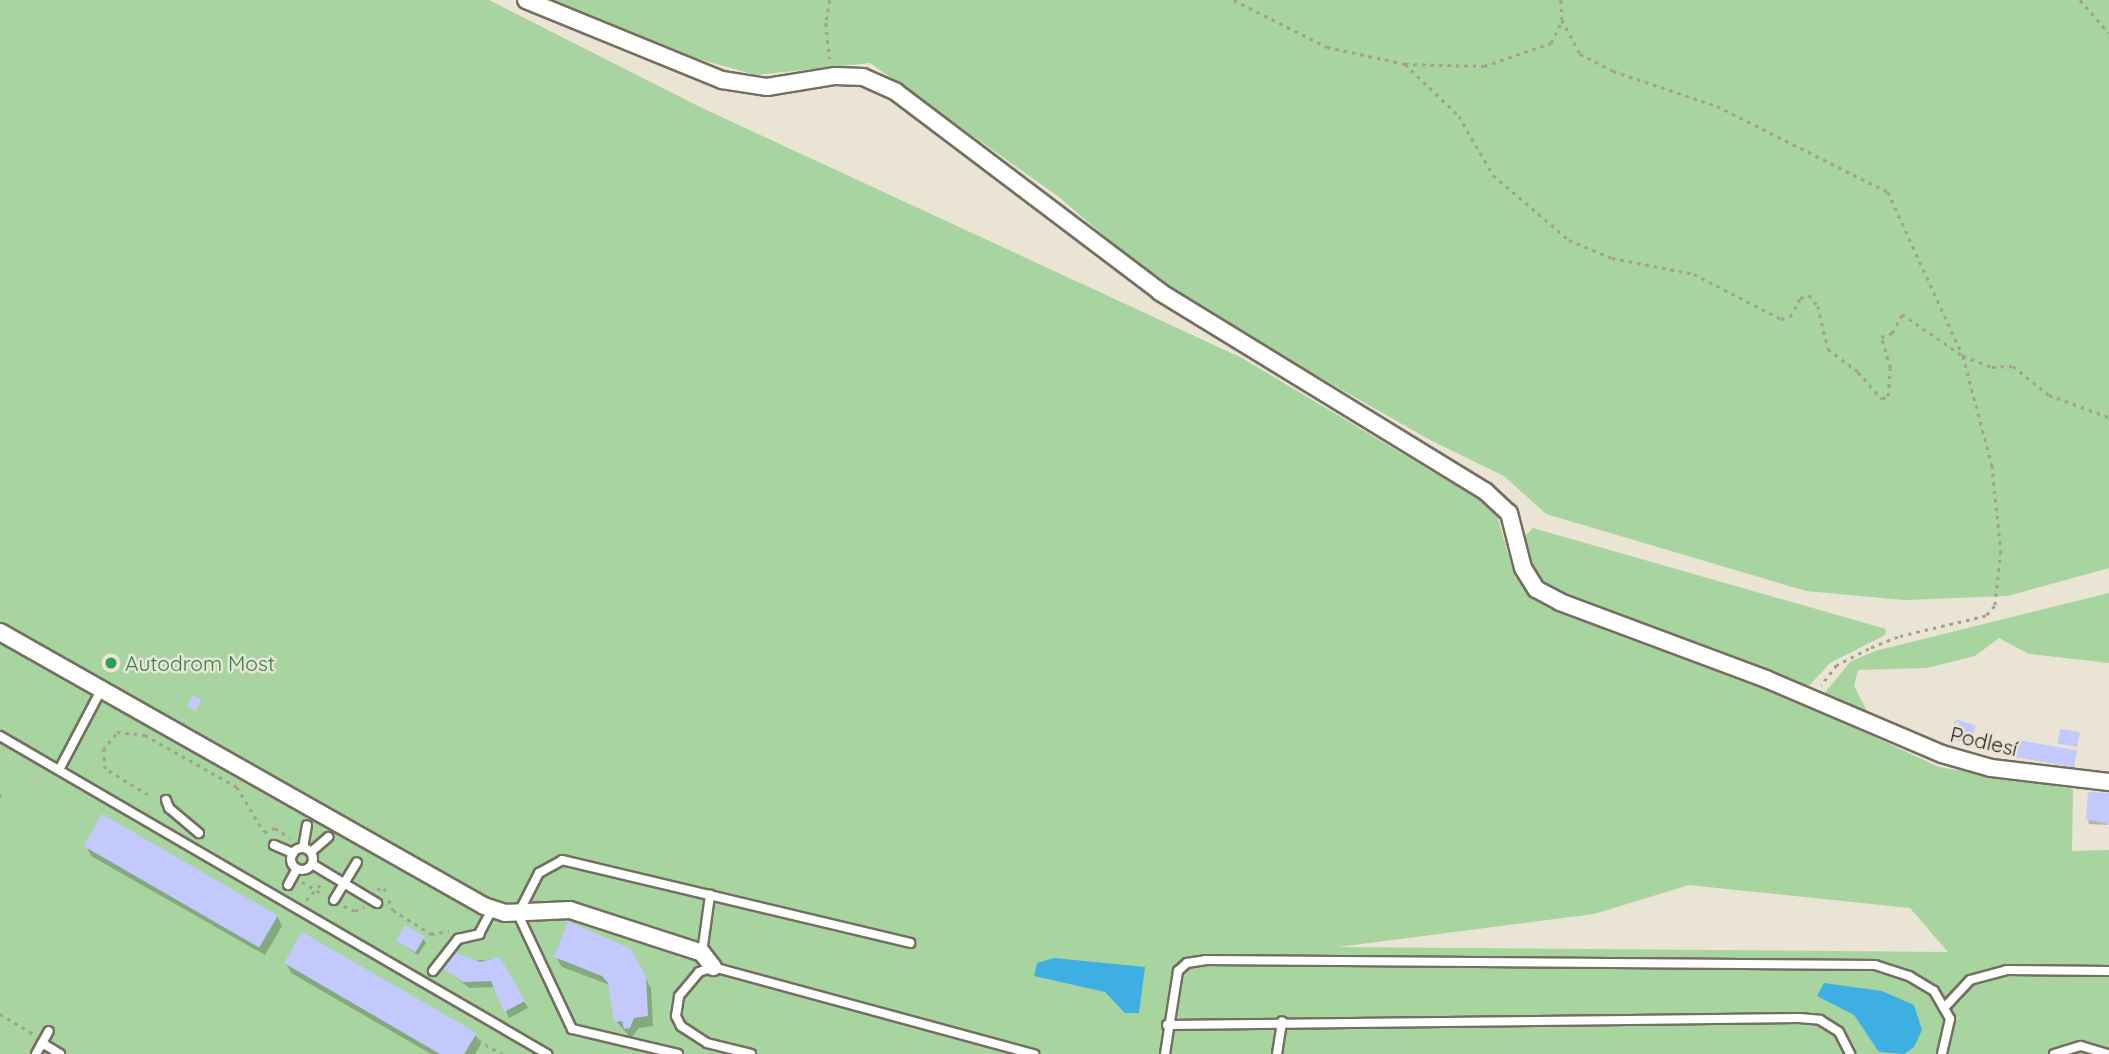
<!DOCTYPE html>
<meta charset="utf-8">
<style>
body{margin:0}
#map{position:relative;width:2109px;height:1054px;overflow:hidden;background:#e9e4d4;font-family:Quicksand,sans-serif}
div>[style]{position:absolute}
.green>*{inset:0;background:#a7d49f}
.water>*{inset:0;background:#3eafe2}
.shadow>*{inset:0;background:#0003;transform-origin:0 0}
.building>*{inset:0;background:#c3c8fd;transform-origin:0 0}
.path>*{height:2.5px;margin-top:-1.25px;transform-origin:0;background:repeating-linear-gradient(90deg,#a39f92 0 3.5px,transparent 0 8.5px)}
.roads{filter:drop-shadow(2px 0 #746f61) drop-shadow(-2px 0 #746f61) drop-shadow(0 2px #746f61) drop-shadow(0 -2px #746f61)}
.lane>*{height:8px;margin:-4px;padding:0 4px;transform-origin:4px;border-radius:4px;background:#fff}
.lane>.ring{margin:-4px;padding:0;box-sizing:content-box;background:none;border:8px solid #fff;border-radius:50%}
.street>*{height:16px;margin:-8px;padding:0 8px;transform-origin:8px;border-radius:8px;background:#fff}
.dots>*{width:19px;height:19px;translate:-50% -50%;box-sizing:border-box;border:4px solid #e9e4d4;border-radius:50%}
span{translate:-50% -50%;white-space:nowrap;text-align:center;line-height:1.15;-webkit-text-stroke:5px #e9e4d4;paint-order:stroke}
.leisure-label{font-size:21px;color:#27864d}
.left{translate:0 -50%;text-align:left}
.street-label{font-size:21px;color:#1e1c16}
</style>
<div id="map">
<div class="green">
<div style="clip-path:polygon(evenodd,0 0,489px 0,702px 108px,1242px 358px,1495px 509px,1515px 577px,1559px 611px,1799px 702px,1939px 767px,2073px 789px,2072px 851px,2109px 850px,2109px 1054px,0 1054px,0 0,1689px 885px,1910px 908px,1948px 952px,1338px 947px,1594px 914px,1689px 885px)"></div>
<div style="clip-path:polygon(543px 0,2109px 0,2109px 568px,2008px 596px,1904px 600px,1806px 591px,1546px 514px,1504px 476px,1430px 440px,1167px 290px,1059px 197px,870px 63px,756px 75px,695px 58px)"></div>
<div style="clip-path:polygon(1533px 528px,1886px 629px,1885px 635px,1830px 663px,1805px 690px,1558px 596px,1528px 569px,1524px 537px)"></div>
<div style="clip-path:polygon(2109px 593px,2109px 663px,2029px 654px,1999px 638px,1975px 656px,1927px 668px,1858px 670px,1854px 686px,1869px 715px,1823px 695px,1850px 662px,1875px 651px)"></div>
</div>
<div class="water">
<div style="clip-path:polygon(1054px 958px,1145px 967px,1139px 1013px,1125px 1013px,1105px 992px,1034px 976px,1037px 963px)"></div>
<div style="clip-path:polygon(1824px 983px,1882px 991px,1914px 1005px,1922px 1030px,1914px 1047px,1904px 1054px,1879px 1052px,1854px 1015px,1817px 996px)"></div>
</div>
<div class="shadow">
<div style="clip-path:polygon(2076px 751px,2074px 767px,2017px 757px)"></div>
<div style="left:2090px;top:794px;width:19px;height:30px;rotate:3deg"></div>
<div style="clip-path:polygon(86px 846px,277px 916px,282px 926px,265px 955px,91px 856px)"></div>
<div style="clip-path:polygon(423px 939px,426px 943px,418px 955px,397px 940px)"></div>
<div style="clip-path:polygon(630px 950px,651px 988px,653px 1026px,639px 1028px,631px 1038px,616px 1021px,610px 985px,562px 967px,556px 957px)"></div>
<div style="clip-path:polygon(499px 959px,528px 1008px,509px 1018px,496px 987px,469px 988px,446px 969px,467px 961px)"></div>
<div style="clip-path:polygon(286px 963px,475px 1034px,481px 1044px,475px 1054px,431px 1054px,291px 973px)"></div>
</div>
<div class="building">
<div style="left:193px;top:695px;width:10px;height:13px;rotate:29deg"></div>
<div style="left:1956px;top:719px;width:21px;height:20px;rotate:19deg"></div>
<div style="left:2060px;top:729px;width:20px;height:15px;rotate:9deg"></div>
<div style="left:2018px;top:740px;width:60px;height:17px;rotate:10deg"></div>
<div style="clip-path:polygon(2088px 792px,2109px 793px,2109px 824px,2086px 819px)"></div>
<div style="left:102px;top:814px;width:203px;height:37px;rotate:30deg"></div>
<div style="clip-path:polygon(568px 921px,631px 949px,646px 977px,648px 1016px,634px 1018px,630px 1028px,624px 1029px,622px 1021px,614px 1022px,608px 983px,602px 976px,554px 957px)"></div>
<div style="left:405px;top:925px;width:23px;height:18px;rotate:31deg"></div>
<div style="clip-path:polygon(302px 932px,477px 1033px,464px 1054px,440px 1054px,284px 963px)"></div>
<div style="clip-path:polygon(455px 952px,480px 962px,500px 957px,525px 1001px,504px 1012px,491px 981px,463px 982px,444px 969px)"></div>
</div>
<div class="path">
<div style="left:830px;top:0;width:23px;rotate:100deg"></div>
<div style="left:826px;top:23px;width:36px;rotate:84deg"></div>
<div style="left:1234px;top:0;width:104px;rotate:26.8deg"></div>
<div style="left:1327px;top:47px;width:80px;rotate:12.3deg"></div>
<div style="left:1405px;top:64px;width:75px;rotate:43.9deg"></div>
<div style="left:1459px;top:116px;width:68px;rotate:60deg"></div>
<div style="left:1493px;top:175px;width:100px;rotate:40.5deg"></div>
<div style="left:1569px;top:240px;width:47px;rotate:22.7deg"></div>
<div style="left:1612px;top:258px;width:84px;rotate:11deg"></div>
<div style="left:1694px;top:274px;width:98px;rotate:27.3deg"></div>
<div style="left:1781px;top:319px;width:9px;rotate:-13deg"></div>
<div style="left:1790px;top:317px;width:21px;rotate:-62deg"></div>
<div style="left:1800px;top:298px;width:9px;rotate:-18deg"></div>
<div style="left:1809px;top:295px;width:14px;rotate:51deg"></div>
<div style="left:1818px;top:306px;width:44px;rotate:76.9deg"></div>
<div style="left:1828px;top:349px;width:38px;rotate:37deg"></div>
<div style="left:1858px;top:372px;width:36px;rotate:48deg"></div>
<div style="left:1882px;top:399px;width:7px;rotate:-27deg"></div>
<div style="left:1888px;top:396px;width:28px;rotate:-86deg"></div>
<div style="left:1890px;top:368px;width:32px;rotate:-106deg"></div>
<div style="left:1881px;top:337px;width:12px;rotate:-20deg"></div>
<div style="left:1892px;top:333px;width:21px;rotate:-62deg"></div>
<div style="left:1902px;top:314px;width:74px;rotate:34.5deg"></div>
<div style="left:1963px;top:356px;width:31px;rotate:21deg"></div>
<div style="left:1992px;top:367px;width:21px;rotate:-3deg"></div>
<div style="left:2013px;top:366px;width:46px;rotate:38.9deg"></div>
<div style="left:2049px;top:395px;width:64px;rotate:20.1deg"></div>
<div style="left:1561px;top:0;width:20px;rotate:87deg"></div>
<div style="left:1562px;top:20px;width:38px;rotate:62deg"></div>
<div style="left:1580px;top:54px;width:37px;rotate:27deg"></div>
<div style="left:1613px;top:71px;width:110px;rotate:18.6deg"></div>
<div style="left:1717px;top:106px;width:191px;rotate:26.7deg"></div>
<div style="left:1888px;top:192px;width:180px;rotate:65.4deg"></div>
<div style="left:1963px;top:356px;width:113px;rotate:75.1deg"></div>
<div style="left:1992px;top:465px;width:86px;rotate:84deg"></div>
<div style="left:2001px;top:551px;width:55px;rotate:96.2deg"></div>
<div style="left:1995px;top:606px;width:13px;rotate:132deg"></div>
<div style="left:1986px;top:616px;width:90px;rotate:166.6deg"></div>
<div style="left:1898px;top:637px;width:31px;rotate:158deg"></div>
<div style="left:1869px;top:649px;width:36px;rotate:153deg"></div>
<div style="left:1837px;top:665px;width:26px;rotate:127deg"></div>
<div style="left:2080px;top:0;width:44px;rotate:48.7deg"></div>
<div style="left:1405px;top:64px;width:79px;rotate:1.5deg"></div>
<div style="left:1484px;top:66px;width:71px;rotate:-18.9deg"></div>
<div style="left:1551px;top:43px;width:25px;rotate:-64deg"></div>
<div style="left:0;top:794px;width:4px;rotate:90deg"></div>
<div style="left:148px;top:795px;width:50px;rotate:-148.8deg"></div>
<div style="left:105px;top:769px;width:19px;rotate:-96deg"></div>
<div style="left:103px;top:750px;width:23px;rotate:-52deg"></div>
<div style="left:117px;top:732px;width:28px;rotate:6deg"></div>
<div style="left:145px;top:735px;width:106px;rotate:29.5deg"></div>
<div style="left:237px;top:787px;width:52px;rotate:59deg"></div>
<div style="left:264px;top:832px;width:12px;rotate:-20deg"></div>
<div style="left:275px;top:828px;width:18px;rotate:34deg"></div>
<div style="left:302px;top:882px;width:24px;rotate:30deg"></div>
<div style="left:377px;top:889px;width:7px;rotate:-8deg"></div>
<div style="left:384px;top:888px;width:7px;rotate:63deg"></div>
<div style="left:306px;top:900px;width:23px;rotate:-47deg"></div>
<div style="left:389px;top:900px;width:11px;rotate:68deg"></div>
<div style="left:393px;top:910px;width:45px;rotate:32.3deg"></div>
<div style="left:431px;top:934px;width:18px;rotate:-9deg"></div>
<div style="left:344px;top:906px;width:12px;rotate:24deg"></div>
<div style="left:355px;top:911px;width:10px;rotate:-24deg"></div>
<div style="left:0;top:1014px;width:39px;rotate:31deg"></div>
<div style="left:478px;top:1040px;width:28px;rotate:30deg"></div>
</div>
<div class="roads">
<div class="lane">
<div style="left:0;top:736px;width:633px;rotate:30.17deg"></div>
<div style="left:59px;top:770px;width:90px;rotate:-62.3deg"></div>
<div style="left:166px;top:800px;width:9px;rotate:69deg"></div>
<div style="left:169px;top:808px;width:39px;rotate:40deg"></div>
<div style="left:274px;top:845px;width:21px;rotate:23deg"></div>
<div class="ring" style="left:291px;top:848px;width:14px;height:14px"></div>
<div style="left:303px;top:848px;width:23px;rotate:-80deg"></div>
<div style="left:311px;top:852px;width:23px;rotate:-41deg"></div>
<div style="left:312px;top:864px;width:76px;rotate:31deg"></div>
<div style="left:288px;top:885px;width:18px;rotate:-61deg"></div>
<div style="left:334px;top:900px;width:44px;rotate:-58.8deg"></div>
<div style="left:702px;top:953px;width:59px;rotate:-82.1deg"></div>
<div style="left:433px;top:971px;width:41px;rotate:-52deg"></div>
<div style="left:458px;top:939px;width:22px;rotate:-13deg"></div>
<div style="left:479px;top:934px;width:27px;rotate:-62deg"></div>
<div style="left:1944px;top:1008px;width:38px;rotate:-47deg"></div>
<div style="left:1970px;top:980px;width:38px;rotate:-15deg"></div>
<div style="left:2007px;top:970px;width:102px;rotate:0.6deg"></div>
<div style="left:1167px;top:1025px;width:632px;rotate:-0.63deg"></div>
<div style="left:1799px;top:1018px;width:21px;rotate:5deg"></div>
<div style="left:1820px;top:1020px;width:22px;rotate:32deg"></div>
<div style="left:1839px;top:1032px;width:25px;rotate:63deg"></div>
<div style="left:42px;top:1043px;width:21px;rotate:31deg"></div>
<div style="left:36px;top:1054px;width:26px;rotate:-61deg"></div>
<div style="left:678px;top:1054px;width:109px;rotate:-166.7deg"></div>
<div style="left:572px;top:1029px;width:127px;rotate:-115.2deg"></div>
<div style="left:518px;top:914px;width:46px;rotate:-62.9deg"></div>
<div style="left:539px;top:873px;width:26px;rotate:-29deg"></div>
<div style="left:562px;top:860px;width:358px;rotate:13.4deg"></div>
<div style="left:751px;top:1054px;width:45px;rotate:-166deg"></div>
<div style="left:707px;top:1043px;width:31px;rotate:-147deg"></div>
<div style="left:681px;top:1026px;width:11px;rotate:-117deg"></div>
<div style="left:676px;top:1016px;width:20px;rotate:-81deg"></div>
<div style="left:679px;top:996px;width:31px;rotate:-50deg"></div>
<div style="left:699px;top:972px;width:15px;rotate:-20deg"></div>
<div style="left:713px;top:967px;width:333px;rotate:15.2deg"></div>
<div style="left:1165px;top:1054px;width:84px;rotate:-81.1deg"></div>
<div style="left:1178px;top:971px;width:12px;rotate:-42deg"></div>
<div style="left:1187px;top:963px;width:18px;rotate:-9deg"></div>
<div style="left:1205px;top:960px;width:670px;rotate:0.43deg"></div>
<div style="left:1875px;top:965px;width:36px;rotate:18deg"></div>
<div style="left:1909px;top:976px;width:29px;rotate:31deg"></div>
<div style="left:1934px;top:991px;width:32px;rotate:60deg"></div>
<div style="left:1950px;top:1019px;width:36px;rotate:103deg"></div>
<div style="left:1277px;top:1054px;width:33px;rotate:-81deg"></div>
<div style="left:2054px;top:1054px;width:28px;rotate:-17deg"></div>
<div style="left:2081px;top:1046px;width:28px;rotate:17deg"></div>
</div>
<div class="street">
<div style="left:526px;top:0;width:212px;rotate:22.2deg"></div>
<div style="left:722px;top:80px;width:46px;rotate:8.8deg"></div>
<div style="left:767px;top:87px;width:69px;rotate:-9.2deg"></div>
<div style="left:835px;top:76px;width:28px;rotate:2deg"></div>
<div style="left:863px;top:77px;width:36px;rotate:24deg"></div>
<div style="left:896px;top:92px;width:331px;rotate:37.1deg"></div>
<div style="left:1160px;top:292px;width:381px;rotate:31.5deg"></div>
<div style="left:1485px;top:491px;width:33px;rotate:43deg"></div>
<div style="left:1509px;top:513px;width:57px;rotate:75.7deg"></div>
<div style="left:1523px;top:568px;width:25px;rotate:58deg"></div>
<div style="left:1536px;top:589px;width:27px;rotate:28deg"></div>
<div style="left:1560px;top:602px;width:220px;rotate:20.5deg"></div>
<div style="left:1766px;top:679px;width:191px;rotate:23.1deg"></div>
<div style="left:1942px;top:754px;width:51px;rotate:15.9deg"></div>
<div style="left:1991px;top:768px;width:119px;rotate:6.8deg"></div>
<div style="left:0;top:632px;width:556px;rotate:29.51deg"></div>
<div style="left:484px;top:906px;width:22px;rotate:18deg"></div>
<div style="left:505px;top:913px;width:65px;rotate:-2.6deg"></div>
<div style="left:570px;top:910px;width:139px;rotate:18deg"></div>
<div style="left:702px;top:953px;width:18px;rotate:52deg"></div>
</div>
</div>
<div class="dots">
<div style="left:111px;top:663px;background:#2e9e5b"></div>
</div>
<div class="leisure-label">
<span class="left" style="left:125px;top:663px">Autodrom Most</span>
</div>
<div class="street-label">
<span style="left:1984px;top:741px;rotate:13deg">Podlesí</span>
</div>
</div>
